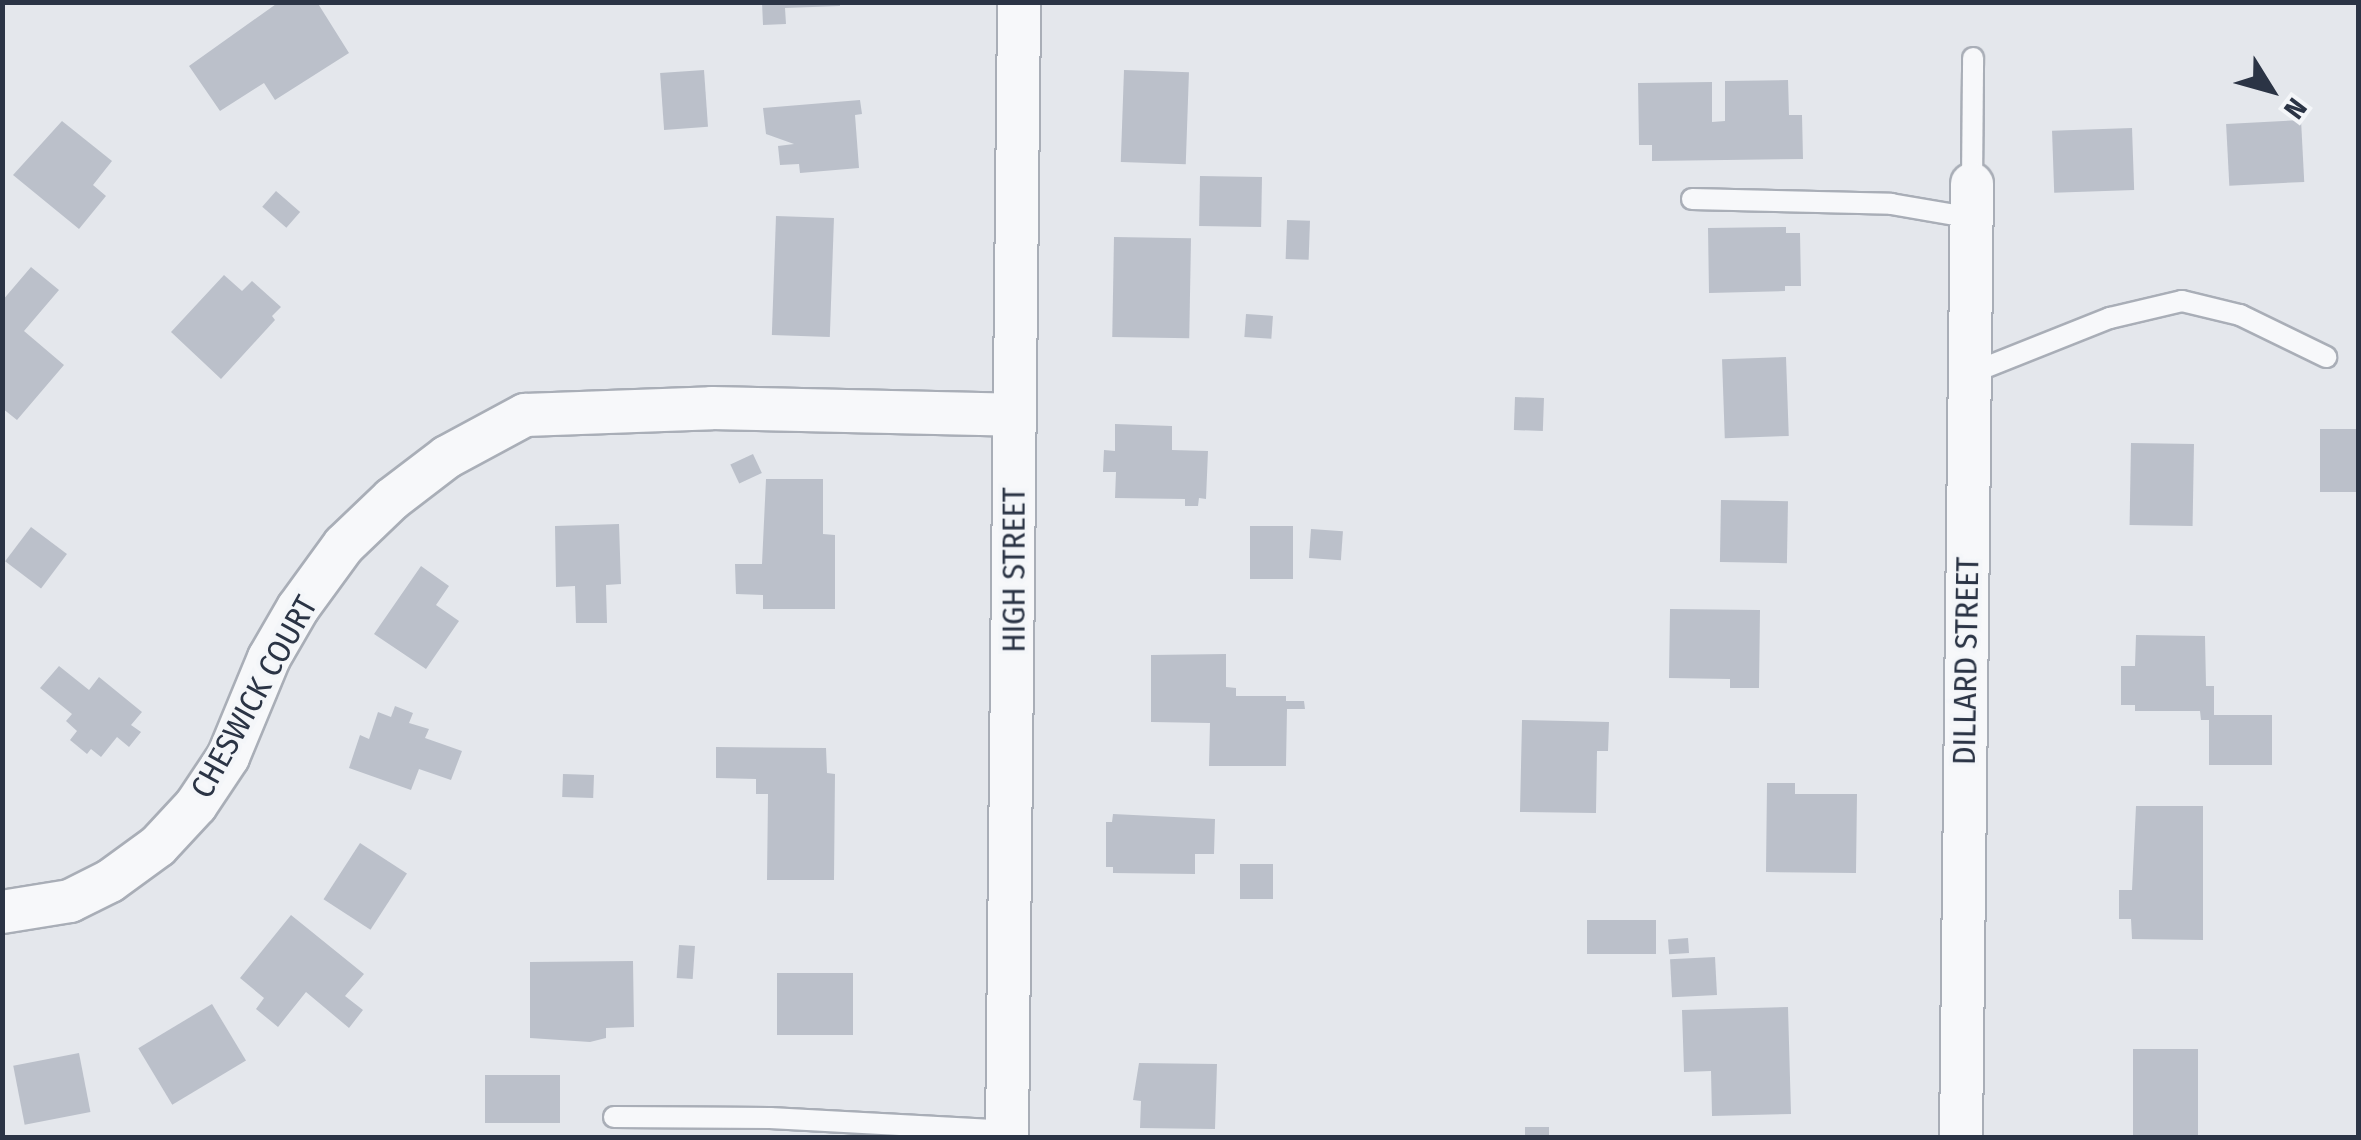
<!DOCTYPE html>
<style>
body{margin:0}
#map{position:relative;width:2361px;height:1140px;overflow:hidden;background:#e4e7ec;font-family:"Fira Sans Condensed",sans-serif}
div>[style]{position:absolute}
.building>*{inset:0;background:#bbc0ca;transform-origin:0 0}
.roads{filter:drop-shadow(2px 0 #a9aeb7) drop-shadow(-2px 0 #a9aeb7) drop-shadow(0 2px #a9aeb7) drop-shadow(0 -2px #a9aeb7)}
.lane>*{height:20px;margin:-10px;padding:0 10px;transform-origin:10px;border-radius:10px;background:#f7f8fa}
.street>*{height:42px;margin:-21px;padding:0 21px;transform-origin:21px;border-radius:21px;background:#f7f8fa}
span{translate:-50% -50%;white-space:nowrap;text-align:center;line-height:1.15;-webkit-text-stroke:8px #f4f6f9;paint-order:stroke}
.street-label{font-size:32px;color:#2b3445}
.frame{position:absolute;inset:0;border:5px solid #2b3445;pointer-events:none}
.north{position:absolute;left:2221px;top:40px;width:100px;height:100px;-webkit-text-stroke:8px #f4f6f9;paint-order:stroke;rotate:127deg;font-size:28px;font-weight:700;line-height:40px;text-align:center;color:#2b3445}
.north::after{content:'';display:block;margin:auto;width:35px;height:45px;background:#2b3445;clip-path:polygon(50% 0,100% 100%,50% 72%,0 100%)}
</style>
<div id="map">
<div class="building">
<div style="clip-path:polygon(279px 2px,317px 2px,349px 53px,275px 100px,264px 83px,220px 111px,189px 66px)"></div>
<div style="clip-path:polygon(762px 2px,840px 2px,840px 6px,785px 8px,786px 24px,763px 25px)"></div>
<div style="left:704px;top:70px;width:57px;height:44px;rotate:86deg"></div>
<div style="left:1124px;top:70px;width:65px;height:92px;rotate:2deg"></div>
<div style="clip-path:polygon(1788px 80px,1789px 115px,1802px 115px,1803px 159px,1652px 161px,1652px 145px,1639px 145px,1638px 83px,1712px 82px,1712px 122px,1725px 121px,1725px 81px)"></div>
<div style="clip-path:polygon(860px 100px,862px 114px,855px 115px,859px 168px,800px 173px,799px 164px,780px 165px,778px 146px,794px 144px,766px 134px,763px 108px)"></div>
<div style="left:2301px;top:120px;width:62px;height:75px;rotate:87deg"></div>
<div style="clip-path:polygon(62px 121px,112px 161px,93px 185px,106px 196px,79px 229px,13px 175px)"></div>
<div style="left:2132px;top:128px;width:62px;height:80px;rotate:88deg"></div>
<div style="left:1200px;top:176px;width:62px;height:50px;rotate:1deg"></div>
<div style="left:276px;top:191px;width:32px;height:21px;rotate:41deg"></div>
<div style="left:776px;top:216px;width:58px;height:119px;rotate:2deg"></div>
<div style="left:1287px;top:220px;width:23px;height:39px;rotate:2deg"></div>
<div style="clip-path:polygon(1786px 227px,1786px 233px,1800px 233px,1801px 286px,1785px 286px,1785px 291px,1709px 293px,1708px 228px)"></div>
<div style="left:1114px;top:237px;width:77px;height:100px;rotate:1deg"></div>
<div style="clip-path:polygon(31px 267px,59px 290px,24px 331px,64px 365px,17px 420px,2px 408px,2px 301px)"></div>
<div style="clip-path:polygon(224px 275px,242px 291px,252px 281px,281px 307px,272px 316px,275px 320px,221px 379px,171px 332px)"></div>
<div style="left:1246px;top:314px;width:27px;height:23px;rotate:4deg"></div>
<div style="left:1786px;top:357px;width:79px;height:64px;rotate:88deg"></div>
<div style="left:1515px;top:397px;width:29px;height:33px;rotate:2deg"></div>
<div style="clip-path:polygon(1115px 424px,1172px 426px,1172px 450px,1208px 451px,1206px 499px,1199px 498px,1198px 506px,1185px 506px,1185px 499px,1115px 498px,1116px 472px,1103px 472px,1104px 450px,1115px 451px)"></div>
<div style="left:2320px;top:429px;width:38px;height:63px"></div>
<div style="left:2131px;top:443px;width:63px;height:82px;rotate:1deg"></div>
<div style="left:753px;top:454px;width:21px;height:25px;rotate:65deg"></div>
<div style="clip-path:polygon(766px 479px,823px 479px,823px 534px,835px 535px,835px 609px,763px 609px,763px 595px,736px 594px,735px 564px,762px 564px)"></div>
<div style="left:1721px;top:500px;width:67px;height:62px;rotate:1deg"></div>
<div style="clip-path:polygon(619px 524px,621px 584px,606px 585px,607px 623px,576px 623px,575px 586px,556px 587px,555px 526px)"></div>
<div style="left:1250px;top:526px;width:43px;height:53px"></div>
<div style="left:31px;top:527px;width:45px;height:43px;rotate:37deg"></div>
<div style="left:1311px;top:529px;width:32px;height:29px;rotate:4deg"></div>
<div style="clip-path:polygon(421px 566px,449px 586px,436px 605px,459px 621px,426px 669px,374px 634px)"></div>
<div style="clip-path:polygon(1670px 609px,1760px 610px,1759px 688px,1730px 688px,1730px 679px,1669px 678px)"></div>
<div style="clip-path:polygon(2136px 635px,2205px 636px,2206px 686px,2214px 686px,2214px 715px,2272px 715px,2272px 765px,2209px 765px,2209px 720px,2201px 720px,2200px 711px,2135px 711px,2135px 705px,2121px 705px,2121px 666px,2135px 666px)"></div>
<div style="clip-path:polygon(1226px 654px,1226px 687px,1236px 688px,1236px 696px,1286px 696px,1286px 701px,1304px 701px,1305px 709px,1287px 709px,1286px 766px,1209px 766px,1210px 723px,1151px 722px,1151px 655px)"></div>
<div style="clip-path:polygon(59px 666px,89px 690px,99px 677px,142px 712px,131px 725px,141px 732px,129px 747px,117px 737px,101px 757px,91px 749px,87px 754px,70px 740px,77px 731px,66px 721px,72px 714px,40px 688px)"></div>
<div style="clip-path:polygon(395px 706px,413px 713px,409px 723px,429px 729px,425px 738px,462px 751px,451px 780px,419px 769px,411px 790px,349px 768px,360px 735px,369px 739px,378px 712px,391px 717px)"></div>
<div style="clip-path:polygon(1522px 720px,1609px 722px,1608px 751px,1597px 751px,1596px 813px,1520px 812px)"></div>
<div style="clip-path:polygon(716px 747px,826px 748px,827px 773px,835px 774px,834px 880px,767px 880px,768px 794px,756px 794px,756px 779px,716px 778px)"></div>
<div style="left:563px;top:774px;width:31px;height:23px;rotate:2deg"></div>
<div style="clip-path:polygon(1767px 783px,1795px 783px,1795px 794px,1857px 794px,1856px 873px,1766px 872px)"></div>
<div style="clip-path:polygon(2136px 806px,2203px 806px,2203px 940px,2132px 939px,2131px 919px,2119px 919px,2119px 890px,2132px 890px)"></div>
<div style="clip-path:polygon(1113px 814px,1215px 819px,1214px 854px,1195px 854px,1195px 874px,1113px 873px,1113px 867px,1106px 867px,1106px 822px,1112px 822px)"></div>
<div style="left:360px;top:843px;width:56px;height:67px;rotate:33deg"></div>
<div style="left:1240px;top:864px;width:33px;height:35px"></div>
<div style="clip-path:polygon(291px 915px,364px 974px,345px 996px,363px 1010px,349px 1028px,306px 992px,278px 1027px,256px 1009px,264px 998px,240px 978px)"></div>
<div style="left:1656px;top:920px;width:34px;height:69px;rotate:90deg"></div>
<div style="left:1688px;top:938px;width:15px;height:20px;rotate:86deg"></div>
<div style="left:679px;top:945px;width:16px;height:33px;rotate:4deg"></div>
<div style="left:1715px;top:957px;width:38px;height:45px;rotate:87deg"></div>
<div style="clip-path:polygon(633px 961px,634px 1027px,606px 1028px,606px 1038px,590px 1042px,530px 1038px,530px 962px)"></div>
<div style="left:777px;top:973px;width:76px;height:62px"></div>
<div style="left:212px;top:1004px;width:66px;height:86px;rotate:59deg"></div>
<div style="clip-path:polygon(1788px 1007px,1791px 1114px,1712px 1116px,1711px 1071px,1684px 1072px,1682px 1010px)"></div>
<div style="left:2133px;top:1049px;width:65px;height:89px"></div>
<div style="left:79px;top:1053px;width:60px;height:67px;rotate:79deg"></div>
<div style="clip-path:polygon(1139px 1063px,1217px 1064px,1215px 1129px,1140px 1128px,1141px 1101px,1133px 1100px)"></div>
<div style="left:485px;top:1075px;width:75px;height:48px"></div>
<div style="left:1525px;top:1127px;width:24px;height:11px"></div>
</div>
<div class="roads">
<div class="lane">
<div style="left:1972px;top:184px;width:126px;rotate:-89.5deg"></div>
<div style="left:1692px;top:199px;width:199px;rotate:1.4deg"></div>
<div style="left:1891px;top:204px;width:82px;rotate:9.8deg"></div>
<div style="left:1969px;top:374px;width:152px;rotate:-21.7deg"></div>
<div style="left:2110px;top:318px;width:74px;rotate:-13.3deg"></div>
<div style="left:2182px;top:301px;width:60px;rotate:13.6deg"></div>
<div style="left:2240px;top:315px;width:96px;rotate:26deg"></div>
<div style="left:614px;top:1117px;width:156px;rotate:0.4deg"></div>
<div style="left:770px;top:1118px;width:237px;rotate:3.1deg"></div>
</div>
<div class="street">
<div style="left:2px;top:912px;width:69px;rotate:-9.2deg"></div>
<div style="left:70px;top:901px;width:45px;rotate:-26.6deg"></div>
<div style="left:110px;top:881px;width:59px;rotate:-36.1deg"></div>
<div style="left:158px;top:846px;width:56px;rotate:-47.2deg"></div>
<div style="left:196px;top:805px;width:58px;rotate:-56.3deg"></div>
<div style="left:228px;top:757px;width:107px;rotate:-67.5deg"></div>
<div style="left:269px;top:658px;width:58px;rotate:-59.9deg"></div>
<div style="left:298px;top:608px;width:78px;rotate:-53.9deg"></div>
<div style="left:344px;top:545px;width:66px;rotate:-43.8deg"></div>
<div style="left:392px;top:499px;width:69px;rotate:-37.4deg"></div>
<div style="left:447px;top:457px;width:89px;rotate:-28.3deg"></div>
<div style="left:525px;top:415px;width:187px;rotate:-2.1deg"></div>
<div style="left:712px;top:408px;width:302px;rotate:1.3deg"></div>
<div style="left:1007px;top:1138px;width:1136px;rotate:-89.39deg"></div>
<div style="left:1961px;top:1138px;width:954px;rotate:-89.34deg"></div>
</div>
</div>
<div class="street-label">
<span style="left:1014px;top:570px;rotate:-90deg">HIGH STREET</span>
<span style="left:1966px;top:661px;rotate:-89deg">DILLARD STREET</span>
<span style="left:254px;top:697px;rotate:-61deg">CHESWICK COURT</span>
</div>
<div class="frame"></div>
<div class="north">N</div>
</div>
